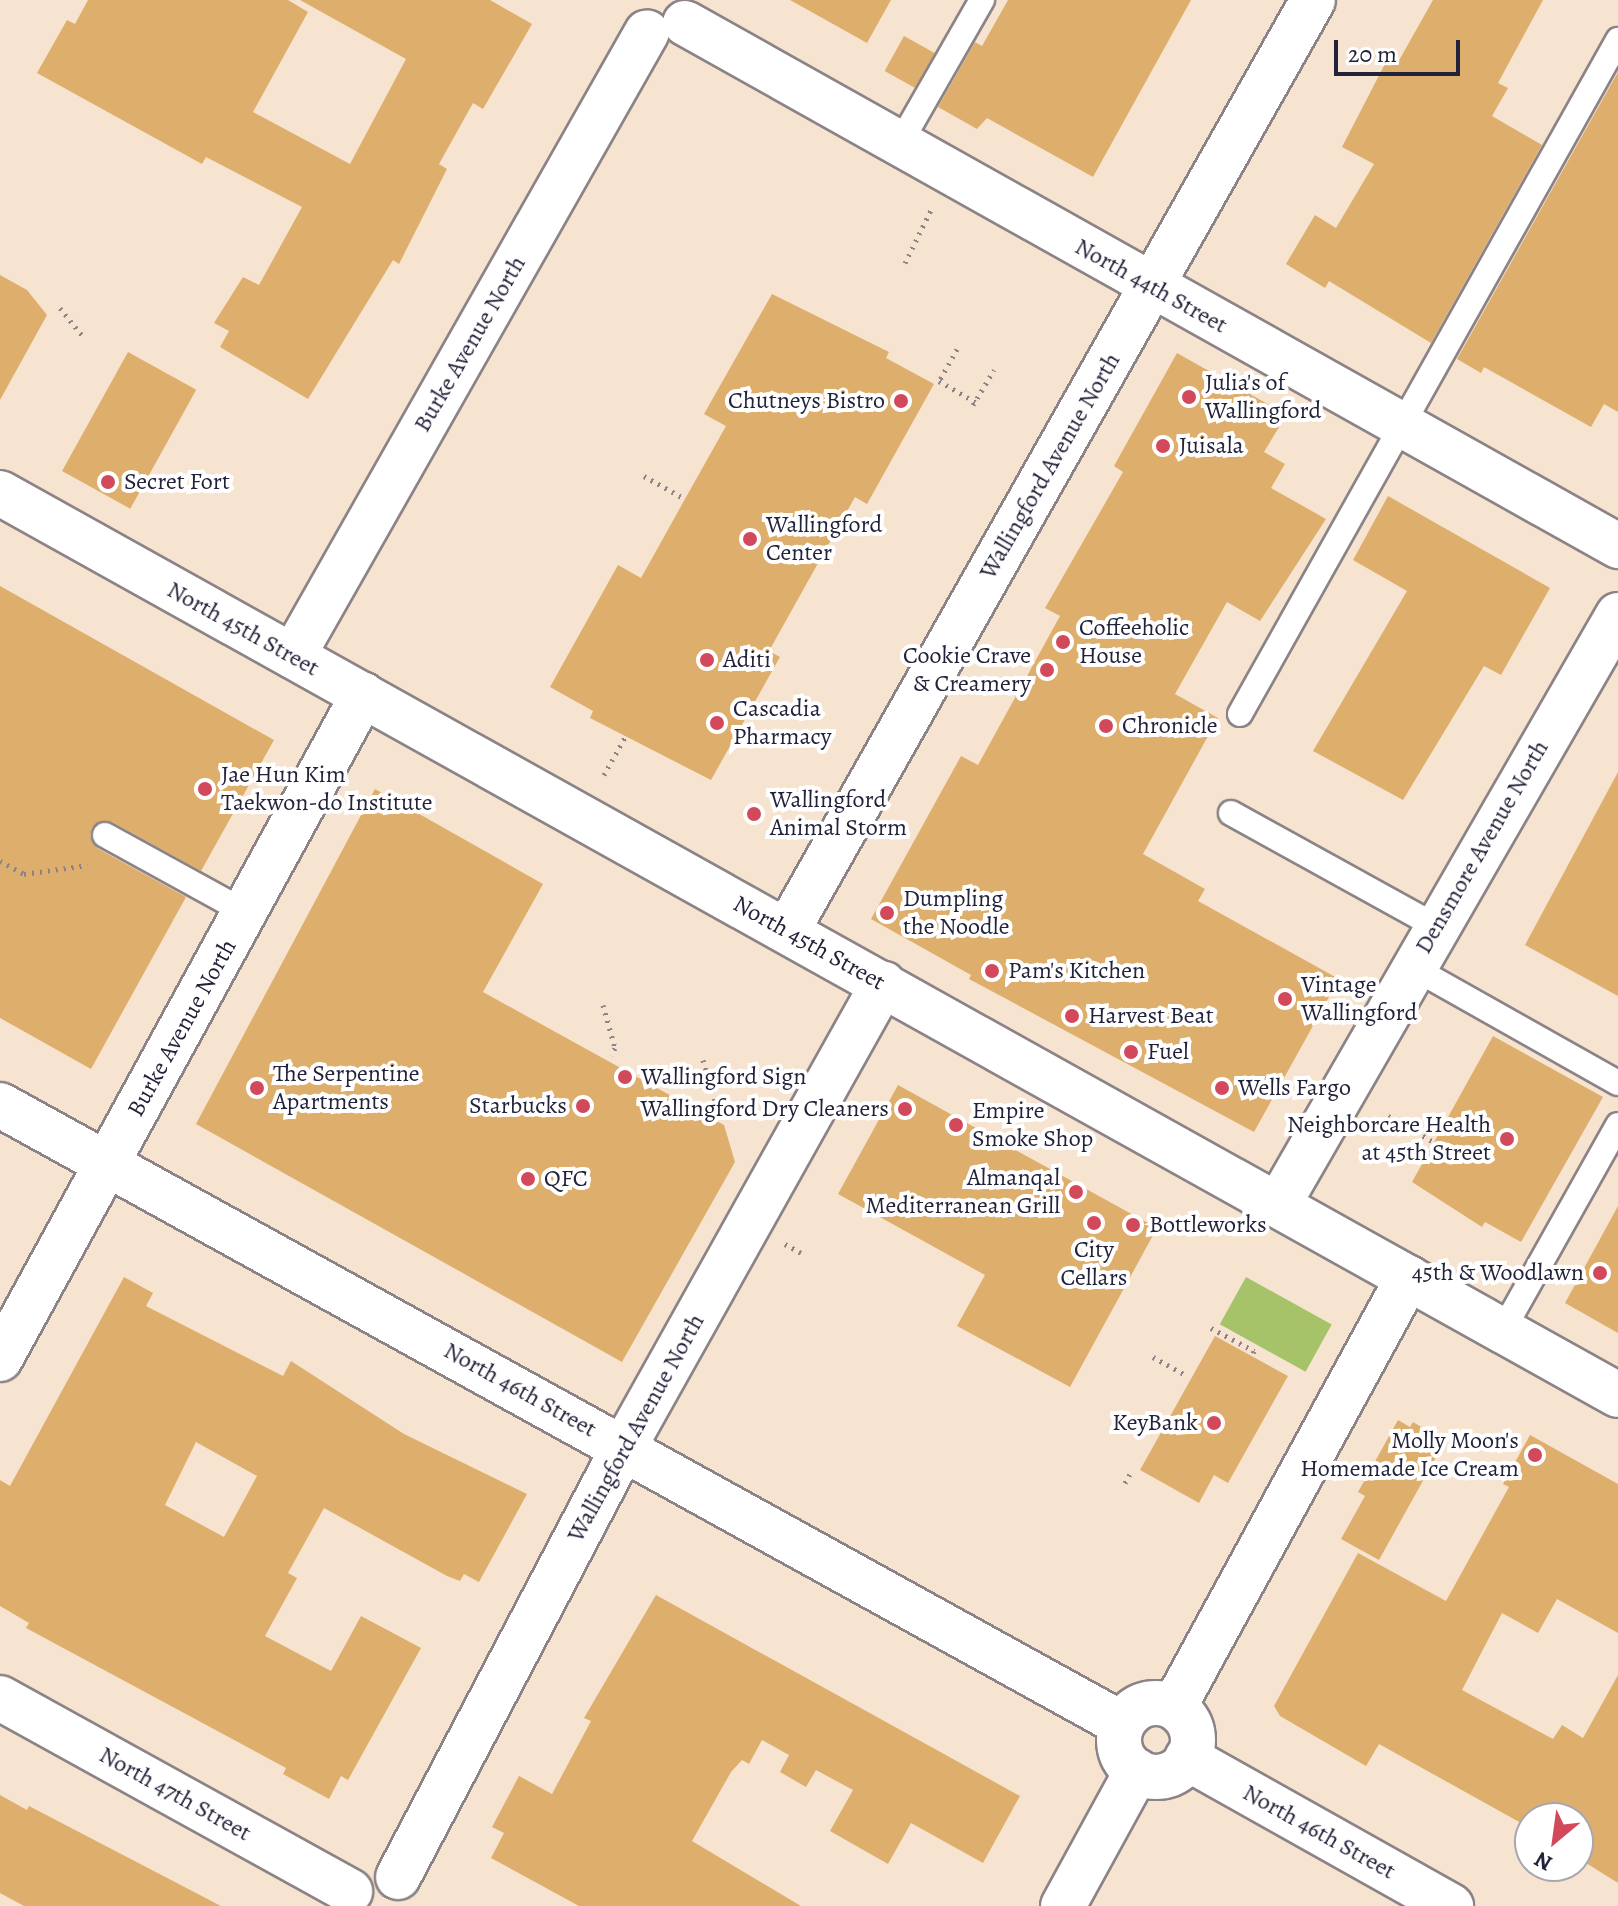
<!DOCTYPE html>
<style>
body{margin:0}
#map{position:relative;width:1618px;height:1906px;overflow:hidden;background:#f7e4d0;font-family:Alegreya,serif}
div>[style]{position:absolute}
.green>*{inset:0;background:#a7c36a;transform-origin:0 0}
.building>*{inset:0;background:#deae6c;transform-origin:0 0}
.path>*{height:5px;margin-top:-2.5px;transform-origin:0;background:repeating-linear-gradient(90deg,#8c8386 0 2px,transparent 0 8px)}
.roads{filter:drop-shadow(2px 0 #8c8386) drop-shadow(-2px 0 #8c8386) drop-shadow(0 2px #8c8386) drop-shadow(0 -2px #8c8386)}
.lane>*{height:24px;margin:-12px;padding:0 12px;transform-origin:12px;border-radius:12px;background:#fff}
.street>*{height:44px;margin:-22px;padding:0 22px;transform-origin:22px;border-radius:22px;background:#fff}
.street>.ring{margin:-22px;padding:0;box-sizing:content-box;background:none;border:44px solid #fff;border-radius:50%}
.secondary>*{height:44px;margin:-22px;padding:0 22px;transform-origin:22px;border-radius:22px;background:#fff}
.dots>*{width:22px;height:22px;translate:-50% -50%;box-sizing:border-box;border:4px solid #fff;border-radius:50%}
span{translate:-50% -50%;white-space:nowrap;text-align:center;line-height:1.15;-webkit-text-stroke:8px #fff;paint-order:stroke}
.street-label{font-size:24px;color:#22223b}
.poi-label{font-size:24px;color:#22223b}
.left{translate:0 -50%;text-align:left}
.right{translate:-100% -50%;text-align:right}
.north{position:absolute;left:1514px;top:1802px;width:80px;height:80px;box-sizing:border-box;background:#fff;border:2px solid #a7a7b1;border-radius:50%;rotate:209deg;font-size:22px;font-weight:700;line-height:32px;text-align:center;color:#22223b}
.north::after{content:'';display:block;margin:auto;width:28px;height:36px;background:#d1495b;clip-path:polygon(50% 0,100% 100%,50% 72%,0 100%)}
.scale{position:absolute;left:1334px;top:40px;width:126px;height:36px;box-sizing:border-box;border:4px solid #22223b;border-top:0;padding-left:10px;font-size:24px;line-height:28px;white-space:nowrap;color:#22223b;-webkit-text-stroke:6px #fff;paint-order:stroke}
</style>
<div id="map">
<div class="green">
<div style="left:1246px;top:1277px;width:98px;height:54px;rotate:29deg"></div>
</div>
<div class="building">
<div style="clip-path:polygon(88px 0,288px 0,308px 12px,253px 112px,350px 164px,406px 59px,300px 0,490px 0,532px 24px,483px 109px,473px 103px,439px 164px,447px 169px,399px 264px,393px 260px,308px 399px,220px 347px,229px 331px,214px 323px,243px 277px,259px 285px,302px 207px,206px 157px,202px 164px,37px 73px,67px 20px,75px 24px)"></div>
<div style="clip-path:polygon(790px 0,891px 0,867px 43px)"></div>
<div style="clip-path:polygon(1008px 0,1191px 0,1093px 177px,987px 118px,977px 129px,938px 107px,975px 42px,982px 46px)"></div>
<div style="clip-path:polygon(1433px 0,1543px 0,1498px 83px,1508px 88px,1492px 116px,1542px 145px,1431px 343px,1329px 281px,1325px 288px,1286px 264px,1315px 215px,1336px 228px,1374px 164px,1342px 147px,1388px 58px,1397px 64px)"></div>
<div style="left:904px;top:36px;width:35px;height:40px;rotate:29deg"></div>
<div style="clip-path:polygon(1618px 72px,1618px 412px,1604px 404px,1591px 427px,1484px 367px,1481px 373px,1457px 359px)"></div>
<div style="clip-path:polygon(0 275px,27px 290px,47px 315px,0 400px)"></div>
<div style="clip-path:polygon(772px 294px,889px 352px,886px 358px,934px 384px,867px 504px,855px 497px,769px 651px,780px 657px,711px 780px,590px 718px,593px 711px,550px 687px,618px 565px,641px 578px,685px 499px,726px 426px,704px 414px)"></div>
<div style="left:128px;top:352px;width:78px;height:136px;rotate:29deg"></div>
<div style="clip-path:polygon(1177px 353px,1278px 410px,1274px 417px,1282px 422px,1264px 452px,1285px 464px,1271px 488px,1326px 519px,1260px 621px,1227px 602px,1175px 694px,1218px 718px,1143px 854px,1205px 889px,1198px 901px,1339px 979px,1254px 1132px,969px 979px,971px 975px,871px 919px,961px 756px,978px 765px,1060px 616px,1045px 608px,1123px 472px,1114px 466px)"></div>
<div style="clip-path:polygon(1388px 496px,1550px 588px,1501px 675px,1484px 666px,1403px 800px,1313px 751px,1407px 591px,1353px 560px)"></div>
<div style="clip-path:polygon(0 586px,274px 740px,201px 871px,112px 822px,92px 827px,90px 836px,97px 848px,186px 897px,91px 1069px,0 1018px)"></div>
<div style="clip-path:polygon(1618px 772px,1618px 996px,1525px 945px)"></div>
<div style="clip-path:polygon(375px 789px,543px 884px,483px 992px,724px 1125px,735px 1162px,622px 1362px,196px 1124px)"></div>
<div style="clip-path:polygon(1493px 1036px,1603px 1097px,1521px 1242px,1485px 1222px,1482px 1227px,1412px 1182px)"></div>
<div style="clip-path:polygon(898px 1085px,1157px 1228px,1070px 1387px,957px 1326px,985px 1275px,838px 1194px)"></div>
<div style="clip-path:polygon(1618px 1206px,1618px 1333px,1565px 1303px)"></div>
<div style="clip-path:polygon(evenodd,124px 1277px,153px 1293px,146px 1306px,283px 1376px,291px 1361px,404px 1434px,527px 1494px,479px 1582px,464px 1574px,460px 1581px,447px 1576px,324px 1508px,288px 1573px,297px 1578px,265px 1636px,331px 1671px,361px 1616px,421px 1648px,348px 1780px,341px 1776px,329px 1799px,283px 1774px,286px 1768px,26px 1628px,29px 1623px,0 1606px,0 1480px,10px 1486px,124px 1277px,196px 1442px,257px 1476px,224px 1537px,165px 1505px,196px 1442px)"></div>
<div style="clip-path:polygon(1215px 1336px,1288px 1376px,1228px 1483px,1214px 1475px,1199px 1503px,1140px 1470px)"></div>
<div style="clip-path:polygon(1398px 1420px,1410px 1427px,1413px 1422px,1445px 1441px,1379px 1560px,1341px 1539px,1365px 1496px,1358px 1492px)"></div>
<div style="clip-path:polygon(1530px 1435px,1618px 1484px,1618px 1633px,1557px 1599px,1538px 1633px,1502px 1613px,1462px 1690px,1553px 1739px,1562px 1725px,1583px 1738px,1618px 1675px,1618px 1883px,1578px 1858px,1578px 1818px,1530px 1818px,1530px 1828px,1379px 1744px,1366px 1766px,1280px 1716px,1274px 1706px,1358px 1553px,1446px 1601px,1509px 1487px,1503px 1484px)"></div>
<div style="clip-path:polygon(656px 1595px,1020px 1796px,983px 1863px,911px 1823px,888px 1864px,830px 1831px,853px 1790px,816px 1770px,806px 1787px,780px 1772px,789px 1755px,762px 1740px,749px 1764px,742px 1760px,731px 1772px,692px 1841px,801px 1906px,579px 1906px,491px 1858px,504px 1833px,492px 1827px,519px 1776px,552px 1794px,591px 1721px,584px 1718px)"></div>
<div style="clip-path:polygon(0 1795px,27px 1810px,29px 1806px,221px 1906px,24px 1906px,0 1893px)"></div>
</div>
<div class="path">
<div style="left:905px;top:263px;width:59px;rotate:-63.9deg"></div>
<div style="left:60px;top:308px;width:38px;rotate:51deg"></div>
<div style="left:957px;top:349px;width:37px;rotate:119deg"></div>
<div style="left:939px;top:381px;width:42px;rotate:30.3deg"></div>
<div style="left:973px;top:405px;width:41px;rotate:-59deg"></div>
<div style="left:644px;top:476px;width:47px;rotate:29.3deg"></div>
<div style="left:604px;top:775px;width:43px;rotate:-61.1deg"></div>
<div style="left:0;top:861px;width:27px;rotate:28deg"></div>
<div style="left:24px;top:874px;width:64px;rotate:-8.1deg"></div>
<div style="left:603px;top:1005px;width:45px;rotate:74.4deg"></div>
<div style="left:615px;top:1048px;width:8px;rotate:120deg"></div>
<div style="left:703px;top:1060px;width:46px;rotate:73.5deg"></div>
<div style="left:716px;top:1104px;width:8px;rotate:120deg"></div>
<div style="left:1388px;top:1116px;width:51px;rotate:29.6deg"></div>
<div style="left:785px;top:1244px;width:21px;rotate:29deg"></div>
<div style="left:1211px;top:1328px;width:49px;rotate:28.1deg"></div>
<div style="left:1254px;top:1351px;width:5px;rotate:112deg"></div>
<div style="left:1153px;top:1357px;width:37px;rotate:29deg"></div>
<div style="left:1125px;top:1483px;width:10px;rotate:-61deg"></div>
</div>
<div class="roads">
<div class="lane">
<div style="left:900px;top:143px;width:165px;rotate:-60.2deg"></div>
<div style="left:1240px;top:714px;width:773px;rotate:-60.71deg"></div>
<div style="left:1231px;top:813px;width:234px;rotate:28.9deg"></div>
<div style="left:105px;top:835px;width:160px;rotate:28.8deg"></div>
<div style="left:1412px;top:967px;width:236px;rotate:29.4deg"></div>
<div style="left:1503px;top:1330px;width:235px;rotate:-60.7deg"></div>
</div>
<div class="street">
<div style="left:685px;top:23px;width:1070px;rotate:29.27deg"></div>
<div style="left:293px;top:656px;width:717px;rotate:-60.43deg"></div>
<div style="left:0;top:1105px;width:1281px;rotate:28.89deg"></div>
<div style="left:1278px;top:1205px;width:681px;rotate:-60.05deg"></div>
<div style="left:0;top:1359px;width:757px;rotate:-61.34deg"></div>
<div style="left:0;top:1698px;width:400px;rotate:28.9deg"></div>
<div class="ring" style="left:1119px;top:1703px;width:30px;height:30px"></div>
<div style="left:1174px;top:1707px;width:489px;rotate:-61.4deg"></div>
<div style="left:1187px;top:1758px;width:303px;rotate:29.3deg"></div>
<div style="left:398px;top:1877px;width:486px;rotate:-62.3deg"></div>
<div style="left:624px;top:1447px;width:531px;rotate:-60.78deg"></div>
<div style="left:1063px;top:1906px;width:154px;rotate:-61.3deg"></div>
</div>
<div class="secondary">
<div style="left:0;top:493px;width:1852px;rotate:29.14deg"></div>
<div style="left:787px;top:931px;width:1069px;rotate:-60.53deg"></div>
</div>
</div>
<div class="dots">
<div style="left:1189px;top:397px;background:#d1495b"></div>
<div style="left:901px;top:401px;background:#d1495b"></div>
<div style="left:1163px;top:446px;background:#d1495b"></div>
<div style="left:108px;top:482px;background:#d1495b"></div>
<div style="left:750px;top:539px;background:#d1495b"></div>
<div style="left:1063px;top:642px;background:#d1495b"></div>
<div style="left:707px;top:660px;background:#d1495b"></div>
<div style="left:1047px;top:670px;background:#d1495b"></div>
<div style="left:717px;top:723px;background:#d1495b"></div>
<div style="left:1106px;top:726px;background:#d1495b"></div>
<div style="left:205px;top:789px;background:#d1495b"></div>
<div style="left:754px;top:814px;background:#d1495b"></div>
<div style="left:887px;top:913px;background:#d1495b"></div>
<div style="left:992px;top:971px;background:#d1495b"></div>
<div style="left:1285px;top:999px;background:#d1495b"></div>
<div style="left:1072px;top:1016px;background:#d1495b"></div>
<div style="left:1131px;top:1052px;background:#d1495b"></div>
<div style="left:625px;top:1077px;background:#d1495b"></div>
<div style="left:257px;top:1088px;background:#d1495b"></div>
<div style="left:1222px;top:1088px;background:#d1495b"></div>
<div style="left:583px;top:1106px;background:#d1495b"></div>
<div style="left:905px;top:1109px;background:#d1495b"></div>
<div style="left:956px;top:1125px;background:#d1495b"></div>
<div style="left:1507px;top:1139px;background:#d1495b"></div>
<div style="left:528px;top:1179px;background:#d1495b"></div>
<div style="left:1076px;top:1192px;background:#d1495b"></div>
<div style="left:1094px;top:1223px;background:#d1495b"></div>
<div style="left:1133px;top:1225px;background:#d1495b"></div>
<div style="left:1600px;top:1273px;background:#d1495b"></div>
<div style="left:1214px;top:1423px;background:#d1495b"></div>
<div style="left:1535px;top:1455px;background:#d1495b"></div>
</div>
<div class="street-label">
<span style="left:1151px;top:286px;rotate:29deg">North 44th Street</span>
<span style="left:470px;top:344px;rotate:-60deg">Burke Avenue North</span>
<span style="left:1050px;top:466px;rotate:-60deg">Wallingford Avenue North</span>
<span style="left:243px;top:629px;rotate:29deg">North 45th Street</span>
<span style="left:1482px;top:847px;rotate:-60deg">Densmore Avenue North</span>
<span style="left:809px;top:943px;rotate:29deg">North 45th Street</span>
<span style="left:182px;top:1028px;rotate:-61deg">Burke Avenue North</span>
<span style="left:520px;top:1390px;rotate:29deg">North 46th Street</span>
<span style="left:636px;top:1428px;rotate:-61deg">Wallingford Avenue North</span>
<span style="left:175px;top:1794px;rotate:29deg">North 47th Street</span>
<span style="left:1319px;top:1832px;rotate:29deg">North 46th Street</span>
</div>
<div class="poi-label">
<span class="left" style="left:1205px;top:397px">Julia's of<br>Wallingford</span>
<span class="right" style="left:885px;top:401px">Chutneys Bistro</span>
<span class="left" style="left:1179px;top:446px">Juisala</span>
<span class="left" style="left:124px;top:482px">Secret Fort</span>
<span class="left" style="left:766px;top:539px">Wallingford<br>Center</span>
<span class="left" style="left:1079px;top:642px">Coffeeholic<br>House</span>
<span class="right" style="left:1031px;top:670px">Cookie Crave<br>&amp; Creamery</span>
<span class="left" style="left:723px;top:660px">Aditi</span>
<span class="left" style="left:733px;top:723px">Cascadia<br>Pharmacy</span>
<span class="left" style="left:1122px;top:726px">Chronicle</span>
<span class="left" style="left:221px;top:789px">Jae Hun Kim<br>Taekwon-do Institute</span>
<span class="left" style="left:770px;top:814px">Wallingford<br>Animal Storm</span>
<span class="left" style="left:903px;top:913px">Dumpling<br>the Noodle</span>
<span class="left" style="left:1008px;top:971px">Pam's Kitchen</span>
<span class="left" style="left:1301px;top:999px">Vintage<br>Wallingford</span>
<span class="left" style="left:1088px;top:1016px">Harvest Beat</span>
<span class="left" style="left:1147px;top:1052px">Fuel</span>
<span class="left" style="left:273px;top:1088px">The Serpentine<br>Apartments</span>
<span class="left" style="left:641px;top:1077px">Wallingford Sign</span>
<span class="left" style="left:1238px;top:1088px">Wells Fargo</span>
<span class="right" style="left:567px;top:1106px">Starbucks</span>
<span class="right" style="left:889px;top:1109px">Wallingford Dry Cleaners</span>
<span class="left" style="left:972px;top:1125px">Empire<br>Smoke Shop</span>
<span class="right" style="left:1491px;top:1139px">Neighborcare Health<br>at 45th Street</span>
<span class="right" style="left:1060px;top:1192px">Almanqal<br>Mediterranean Grill</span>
<span class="left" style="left:544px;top:1179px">QFC</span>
<span class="left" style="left:1149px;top:1225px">Bottleworks</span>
<span style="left:1094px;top:1264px">City<br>Cellars</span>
<span class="right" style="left:1584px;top:1273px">45th &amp; Woodlawn</span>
<span class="right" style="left:1198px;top:1423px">KeyBank</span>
<span class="right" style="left:1519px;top:1455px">Molly Moon's<br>Homemade Ice Cream</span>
</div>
<div class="north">N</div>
<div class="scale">20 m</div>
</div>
